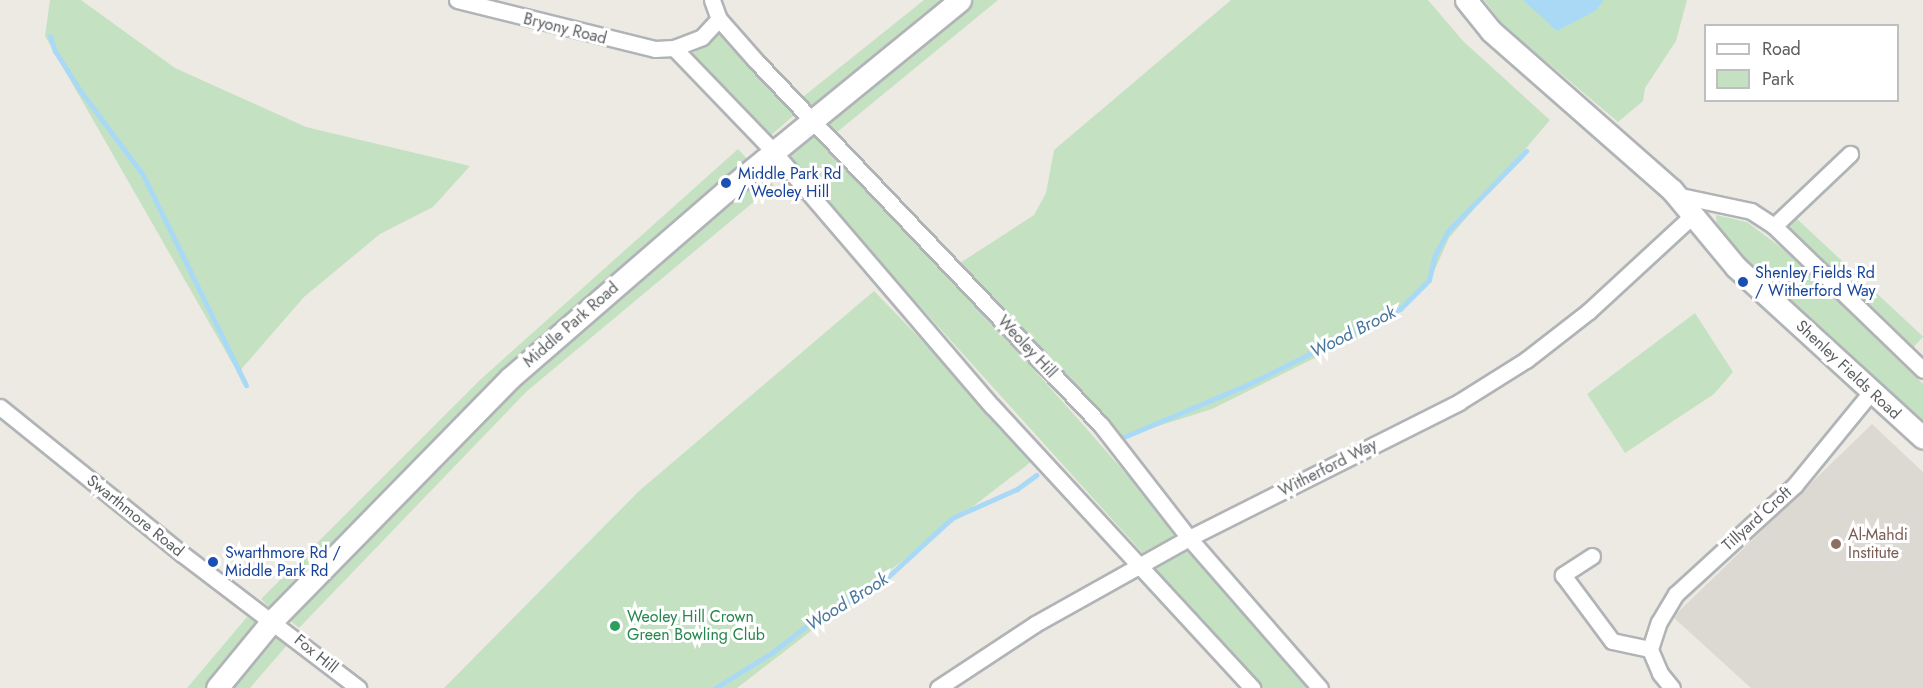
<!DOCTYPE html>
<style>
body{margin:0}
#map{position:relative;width:1923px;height:688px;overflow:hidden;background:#edeae3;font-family:Jost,sans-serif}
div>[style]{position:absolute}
.education>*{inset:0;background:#dcd9d2}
.green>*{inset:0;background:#c4e2c2;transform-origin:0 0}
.water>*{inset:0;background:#aad9f6}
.stream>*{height:5px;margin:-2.5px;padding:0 2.5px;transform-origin:2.5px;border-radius:2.5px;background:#aad9f6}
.roads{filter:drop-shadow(2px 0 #b1b4b7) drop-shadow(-2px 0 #b1b4b7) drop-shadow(0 2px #b1b4b7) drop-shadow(0 -2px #b1b4b7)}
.street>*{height:15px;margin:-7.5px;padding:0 7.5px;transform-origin:7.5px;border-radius:7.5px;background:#fff}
.secondary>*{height:21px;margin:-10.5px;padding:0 10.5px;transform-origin:10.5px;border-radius:10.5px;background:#fff}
.dots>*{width:16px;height:16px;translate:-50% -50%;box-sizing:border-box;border:3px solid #fff;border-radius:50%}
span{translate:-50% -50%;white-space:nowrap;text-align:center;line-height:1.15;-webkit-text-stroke:6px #fff;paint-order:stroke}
.street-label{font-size:16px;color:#5c5f62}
.transit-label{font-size:16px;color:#164399}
.left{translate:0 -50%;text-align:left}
.education-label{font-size:16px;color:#785e54}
.leisure-label{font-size:16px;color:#27864d}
.water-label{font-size:18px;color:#47769d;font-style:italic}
.legend{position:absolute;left:1704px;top:24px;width:195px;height:78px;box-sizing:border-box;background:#fff;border:2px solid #bebfc0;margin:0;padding:8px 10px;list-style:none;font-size:18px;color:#5c5f62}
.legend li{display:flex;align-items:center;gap:12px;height:30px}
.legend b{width:30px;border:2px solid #bebfc0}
</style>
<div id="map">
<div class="education">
<div style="clip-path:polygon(1872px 424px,1923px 472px,1923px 688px,1751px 688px,1673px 617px)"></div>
</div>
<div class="green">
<div style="clip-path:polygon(50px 0,81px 0,175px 68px,306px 127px,470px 166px,433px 207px,380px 234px,304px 297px,238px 373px,45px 36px)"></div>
<div style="clip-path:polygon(924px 0,943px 0,812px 113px,799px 100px)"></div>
<div style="clip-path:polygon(974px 0,998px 0,836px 133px,822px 123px)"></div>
<div style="clip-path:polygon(1231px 0,1428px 0,1463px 41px,1550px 120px,1449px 238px,1427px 287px,1367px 332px,1212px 409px,1123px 437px,960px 263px,1034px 215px,1046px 193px,1054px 150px)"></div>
<div style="clip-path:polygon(1484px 0,1687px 0,1676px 41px,1645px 88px,1643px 101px,1618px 122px,1504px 26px)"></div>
<div style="left:721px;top:29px;width:113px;height:41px;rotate:49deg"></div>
<div style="clip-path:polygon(815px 131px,941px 264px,1183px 538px,1147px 558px,787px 159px)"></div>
<div style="clip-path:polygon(738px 149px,750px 162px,275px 613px,261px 599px,481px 379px)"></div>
<div style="clip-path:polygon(761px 171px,774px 185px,526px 392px,299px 628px,288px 619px,510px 388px)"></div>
<div style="clip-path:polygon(1716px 215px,1747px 222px,1787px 252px,1923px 384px,1923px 420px,1781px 295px,1730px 245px,1717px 226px)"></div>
<div style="left:1796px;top:218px;width:174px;height:17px;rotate:43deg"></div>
<div style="clip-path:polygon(874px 291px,1036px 458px,737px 688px,444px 688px,639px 491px)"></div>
<div style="clip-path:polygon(1695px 313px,1733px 372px,1714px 394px,1625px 453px,1587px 394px)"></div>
<div style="clip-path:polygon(1191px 545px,1318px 688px,1260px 688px,1151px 569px)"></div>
<div style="clip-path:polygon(247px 617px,264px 627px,212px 688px,187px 688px)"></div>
<div style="clip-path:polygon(271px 631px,288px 644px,250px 688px,227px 688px)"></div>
</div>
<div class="water">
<div style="clip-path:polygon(1523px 0,1604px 0,1595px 11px,1557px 31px)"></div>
</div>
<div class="stream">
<div style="left:50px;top:36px;width:16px;rotate:72deg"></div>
<div style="left:55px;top:51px;width:45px;rotate:57.7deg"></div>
<div style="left:79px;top:89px;width:107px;rotate:53.3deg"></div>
<div style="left:143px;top:175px;width:234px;rotate:63.9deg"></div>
<div style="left:1119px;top:439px;width:141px;rotate:-22.9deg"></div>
<div style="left:1249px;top:384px;width:169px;rotate:-26.4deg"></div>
<div style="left:1400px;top:309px;width:41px;rotate:-45deg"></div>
<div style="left:1429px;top:280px;width:26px;rotate:-77deg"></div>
<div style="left:1435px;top:255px;width:27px;rotate:-62deg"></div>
<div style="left:1448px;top:231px;width:112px;rotate:-45.7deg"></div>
<div style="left:715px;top:688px;width:68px;rotate:-31.8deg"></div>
<div style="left:773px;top:652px;width:52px;rotate:-38deg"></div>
<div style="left:814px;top:620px;width:72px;rotate:-28deg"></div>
<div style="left:878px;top:586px;width:100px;rotate:-42.6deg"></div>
<div style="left:952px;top:518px;width:71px;rotate:-24deg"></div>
<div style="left:1017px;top:489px;width:24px;rotate:-36deg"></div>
</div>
<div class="roads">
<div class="street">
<div style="left:457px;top:0;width:204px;rotate:13.9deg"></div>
<div style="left:655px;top:49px;width:19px;rotate:-3deg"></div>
<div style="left:674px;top:48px;width:30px;rotate:-21deg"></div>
<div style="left:702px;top:37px;width:25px;rotate:-47deg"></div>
<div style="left:712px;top:0;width:20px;rotate:70deg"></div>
<div style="left:719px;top:19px;width:55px;rotate:48.7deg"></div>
<div style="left:755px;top:60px;width:503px;rotate:46.53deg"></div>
<div style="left:1101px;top:425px;width:143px;rotate:52.1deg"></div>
<div style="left:1189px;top:538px;width:199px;rotate:48.9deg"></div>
<div style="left:674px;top:48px;width:144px;rotate:46.1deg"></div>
<div style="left:774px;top:152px;width:335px;rotate:49.4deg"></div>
<div style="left:992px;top:406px;width:384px;rotate:47.3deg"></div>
<div style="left:1676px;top:195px;width:77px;rotate:12deg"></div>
<div style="left:1751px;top:211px;width:27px;rotate:33deg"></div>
<div style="left:1774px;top:226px;width:207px;rotate:44deg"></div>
<div style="left:1774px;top:226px;width:105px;rotate:-43.5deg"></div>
<div style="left:0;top:407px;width:233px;rotate:38.9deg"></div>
<div style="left:181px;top:553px;width:223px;rotate:37.3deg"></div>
<div style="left:1592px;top:556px;width:35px;rotate:147deg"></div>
<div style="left:1563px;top:575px;width:82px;rotate:53.4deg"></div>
<div style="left:1612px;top:641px;width:39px;rotate:12deg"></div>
<div style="left:938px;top:688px;width:116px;rotate:-33.4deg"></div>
<div style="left:1035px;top:624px;width:176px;rotate:-29.2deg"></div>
<div style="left:1189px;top:538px;width:302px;rotate:-26.7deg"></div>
<div style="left:1459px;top:402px;width:79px;rotate:-32.1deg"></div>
<div style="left:1526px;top:360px;width:80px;rotate:-37.9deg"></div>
<div style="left:1589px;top:311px;width:142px;rotate:-42.7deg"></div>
<div style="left:1672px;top:688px;width:19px;rotate:-129deg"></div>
<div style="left:1660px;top:673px;width:26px;rotate:-113deg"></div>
<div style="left:1650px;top:649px;width:28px;rotate:-72deg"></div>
<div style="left:1659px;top:622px;width:33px;rotate:-59deg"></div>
<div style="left:1676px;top:594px;width:161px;rotate:-42.5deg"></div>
<div style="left:1795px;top:485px;width:120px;rotate:-50.7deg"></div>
</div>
<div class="secondary">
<div style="left:1466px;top:0;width:40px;rotate:51deg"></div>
<div style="left:1491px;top:31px;width:241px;rotate:41.3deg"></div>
<div style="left:1672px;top:190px;width:100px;rotate:50.3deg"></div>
<div style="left:1736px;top:267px;width:253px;rotate:42.4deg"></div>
<div style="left:217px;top:688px;width:87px;rotate:-50.6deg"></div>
<div style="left:272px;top:621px;width:340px;rotate:-45.6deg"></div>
<div style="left:510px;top:378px;width:286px;rotate:-40.9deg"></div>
<div style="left:726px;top:191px;width:302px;rotate:-39.2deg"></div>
</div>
</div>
<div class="dots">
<div style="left:726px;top:183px;background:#1a4fb4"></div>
<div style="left:1743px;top:282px;background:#1a4fb4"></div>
<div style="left:1836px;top:544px;background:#8d6e63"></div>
<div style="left:213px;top:562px;background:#1a4fb4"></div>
<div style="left:615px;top:626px;background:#2e9e5b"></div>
</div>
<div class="street-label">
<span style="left:565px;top:29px;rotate:14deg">Bryony Road</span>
<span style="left:571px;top:325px;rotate:-41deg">Middle Park Road</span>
<span style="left:1027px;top:347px;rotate:47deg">Weoley Hill</span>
<span style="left:1848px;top:370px;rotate:43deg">Shenley Fields Road</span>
<span style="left:1328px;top:468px;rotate:-27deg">Witherford Way</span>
<span style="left:135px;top:516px;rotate:39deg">Swarthmore Road</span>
<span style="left:1757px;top:519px;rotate:-42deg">Tillyard Croft</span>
<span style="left:316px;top:654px;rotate:39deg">Fox Hill</span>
</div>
<div class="transit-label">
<span class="left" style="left:738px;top:183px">Middle Park Rd<br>/ Weoley Hill</span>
<span class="left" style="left:1755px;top:282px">Shenley Fields Rd<br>/ Witherford Way</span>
<span class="left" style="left:225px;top:562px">Swarthmore Rd /<br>Middle Park Rd</span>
</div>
<div class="education-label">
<span class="left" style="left:1848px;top:544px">Al-Mahdi<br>Institute</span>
</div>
<div class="leisure-label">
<span class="left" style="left:627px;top:626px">Weoley Hill Crown<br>Green Bowling Club</span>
</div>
<div class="water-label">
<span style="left:1353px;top:332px;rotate:-27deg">Wood Brook</span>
<span style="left:847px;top:602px;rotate:-32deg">Wood Brook</span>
</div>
<ul class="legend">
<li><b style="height:8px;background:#fff"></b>Road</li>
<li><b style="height:16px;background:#c4e2c2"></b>Park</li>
</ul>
</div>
